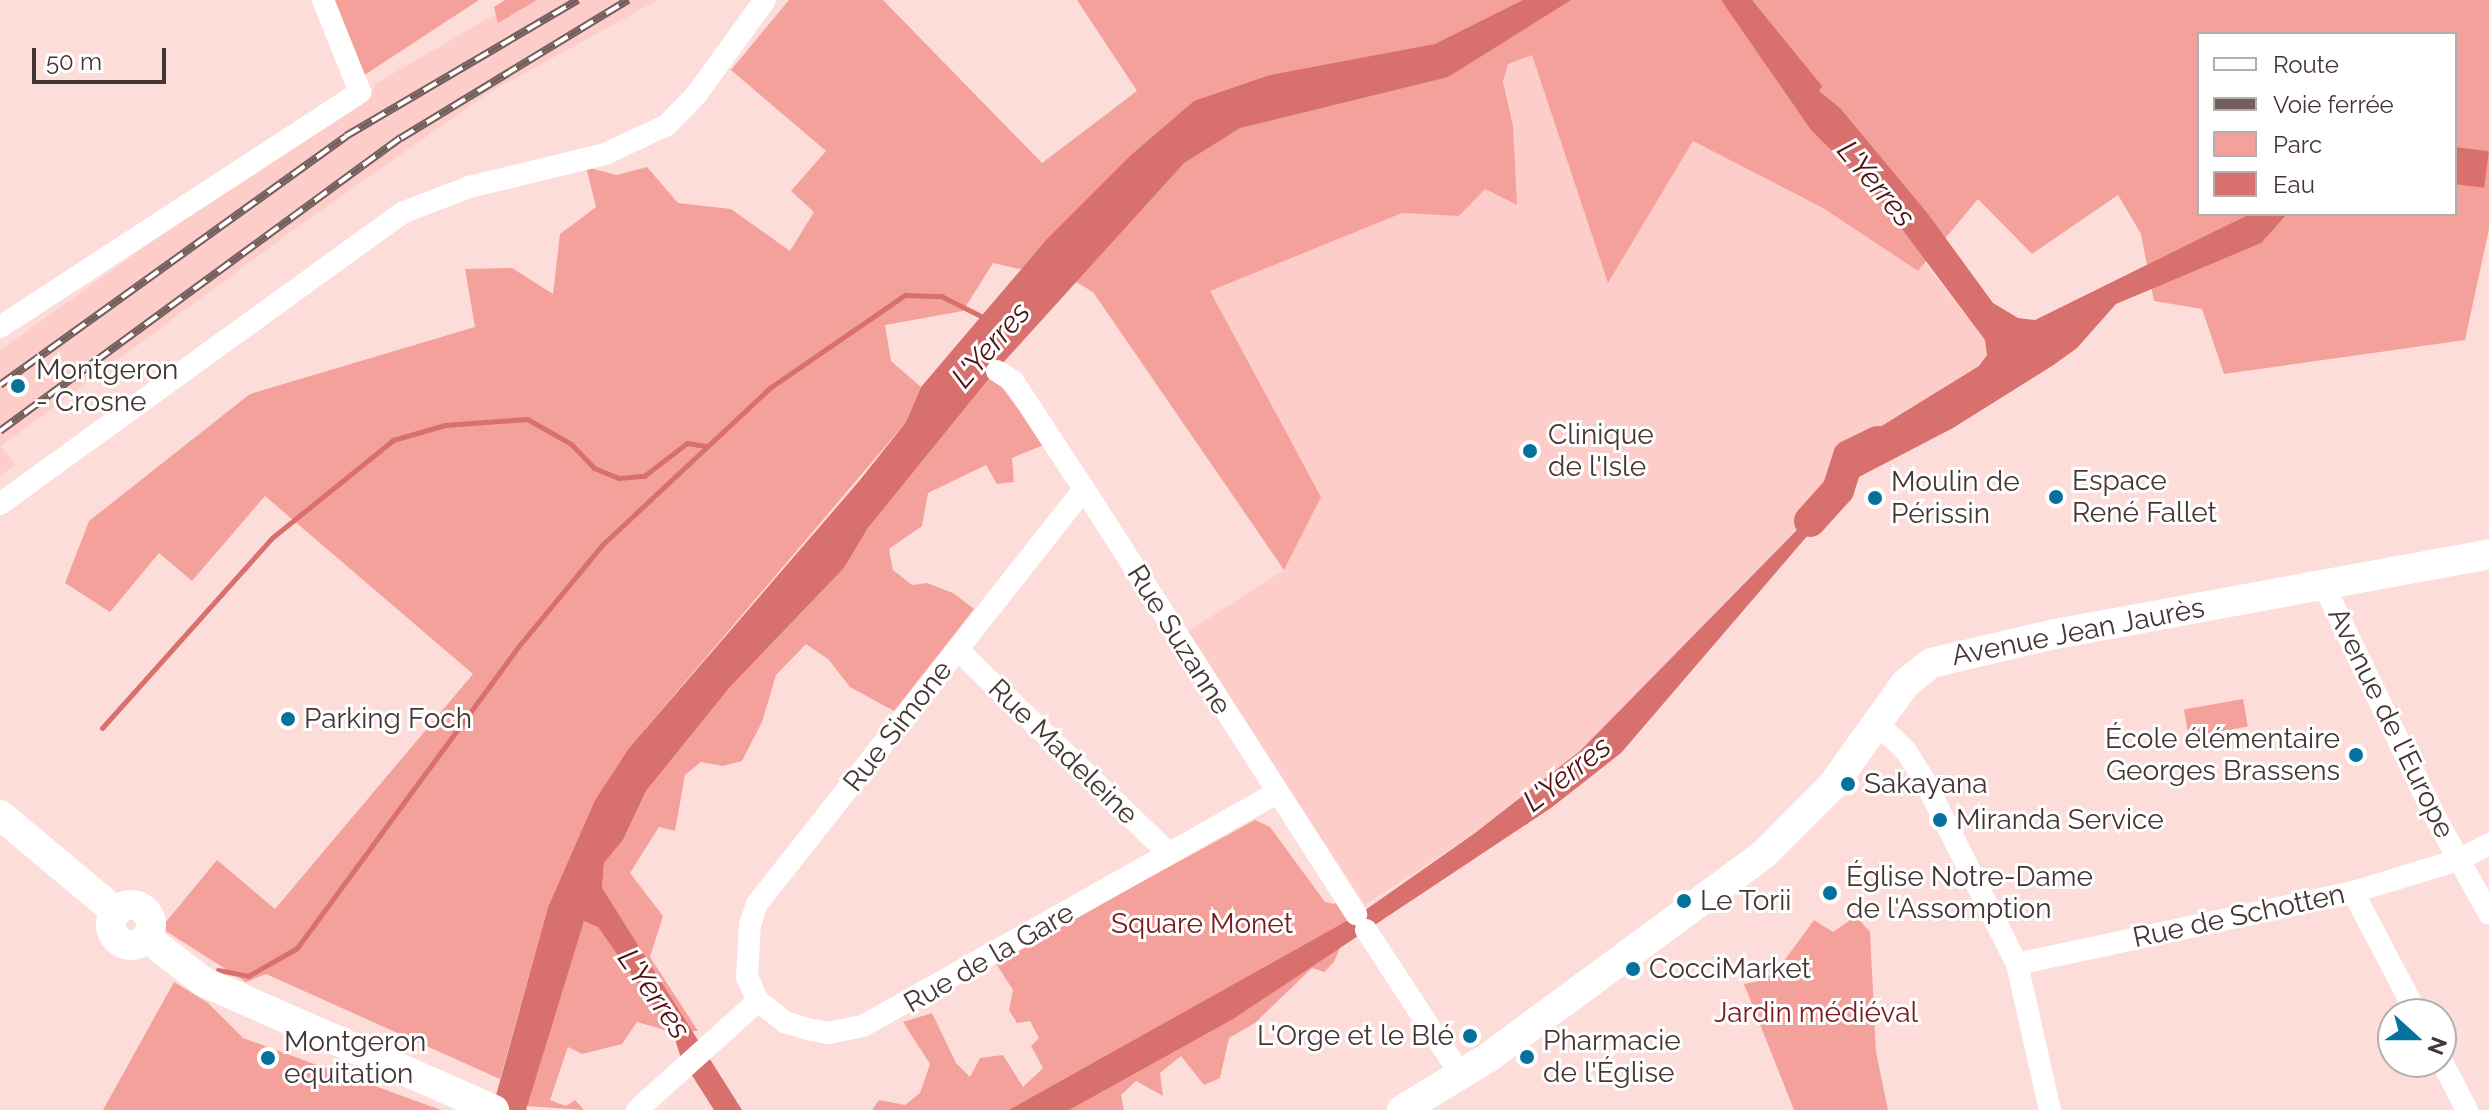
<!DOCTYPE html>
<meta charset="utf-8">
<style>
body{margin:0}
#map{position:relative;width:2489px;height:1110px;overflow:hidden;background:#fdddda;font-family:Raleway,sans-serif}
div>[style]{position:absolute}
.built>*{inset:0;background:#fdcdc9}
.green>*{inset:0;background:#f5a19b;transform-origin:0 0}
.water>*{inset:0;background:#d8716d;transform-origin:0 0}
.stream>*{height:5px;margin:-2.5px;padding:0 2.5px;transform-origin:2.5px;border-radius:2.5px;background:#d8716d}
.river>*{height:32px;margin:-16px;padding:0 16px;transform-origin:16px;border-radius:16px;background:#d8716d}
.street>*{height:22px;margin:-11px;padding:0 11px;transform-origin:11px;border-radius:11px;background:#fff}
.secondary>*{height:30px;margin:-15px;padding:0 15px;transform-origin:15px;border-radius:15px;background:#fff}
.secondary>.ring{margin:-15px;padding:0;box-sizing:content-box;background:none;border:30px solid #fff;border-radius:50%}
.rail>*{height:8px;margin-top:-4px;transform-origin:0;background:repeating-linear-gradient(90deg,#fff 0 15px,#735f5d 0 30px);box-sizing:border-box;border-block:2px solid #735f5d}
.dots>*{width:22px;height:22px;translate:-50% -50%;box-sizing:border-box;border:4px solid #fff;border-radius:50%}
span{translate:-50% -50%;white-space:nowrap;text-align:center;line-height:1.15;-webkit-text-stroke:6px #fff;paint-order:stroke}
.poi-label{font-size:28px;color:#453534}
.left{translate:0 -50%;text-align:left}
.right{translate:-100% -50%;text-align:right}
.street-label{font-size:28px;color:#453534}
.park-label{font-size:28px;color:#77191d}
.water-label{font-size:30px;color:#521012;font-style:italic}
.legend{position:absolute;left:2197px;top:32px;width:260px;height:184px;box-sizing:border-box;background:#fff;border:2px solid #b5aeae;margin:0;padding:10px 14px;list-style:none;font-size:24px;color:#453534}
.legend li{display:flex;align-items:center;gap:16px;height:40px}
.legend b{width:40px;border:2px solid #b5aeae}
.north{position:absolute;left:2377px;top:998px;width:80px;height:80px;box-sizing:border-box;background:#fff;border:2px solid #b5aeae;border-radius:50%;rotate:111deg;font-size:22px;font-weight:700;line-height:32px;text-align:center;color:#453534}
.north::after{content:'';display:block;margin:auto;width:28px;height:36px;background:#04729d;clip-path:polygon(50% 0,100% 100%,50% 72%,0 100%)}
.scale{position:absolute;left:32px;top:48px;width:134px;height:36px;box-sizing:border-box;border:4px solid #453534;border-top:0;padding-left:10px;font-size:24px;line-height:28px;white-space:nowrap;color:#453534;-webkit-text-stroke:6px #fff;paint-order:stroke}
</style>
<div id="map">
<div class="built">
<div style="clip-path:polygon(520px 0,658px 0,490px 92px,300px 225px,1px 446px,15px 465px,0 476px,0 350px,210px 200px,371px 96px,375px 84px)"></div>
<div style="clip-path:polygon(1571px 0,1925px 263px,1985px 340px,1987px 355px,1979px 366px,1854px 443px,1844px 453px,1847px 479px,1580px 751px,1475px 833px,1365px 905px,1187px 632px,1284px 570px,1101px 268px)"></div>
</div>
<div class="green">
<div style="clip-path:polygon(333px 0,479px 0,363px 76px)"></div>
<div style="clip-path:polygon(505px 0,537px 0,498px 23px,494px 7px)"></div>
<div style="clip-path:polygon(evenodd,789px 0,883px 0,1042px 163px,1137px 91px,1077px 0,2489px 0,2489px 229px,2465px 340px,2224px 374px,2202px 309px,2154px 301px,2141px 234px,2118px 195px,2032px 254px,1978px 199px,1918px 271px,1823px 208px,1693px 141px,1608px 283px,1532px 55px,1508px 64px,1503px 82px,1513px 126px,1517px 205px,1485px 189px,1459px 216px,1402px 213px,1210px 291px,1321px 497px,1284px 570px,1093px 292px,1076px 282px,993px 263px,963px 311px,885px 325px,891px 361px,921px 387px,906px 422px,629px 748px,595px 800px,548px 907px,500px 1079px,266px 974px,246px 982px,161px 928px,217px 860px,275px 909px,473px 674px,265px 496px,192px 581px,159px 553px,110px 612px,65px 583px,89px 521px,250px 394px,475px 327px,465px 269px,512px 268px,553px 294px,560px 234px,596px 207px,586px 167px,617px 175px,647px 167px,678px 203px,731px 209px,790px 251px,814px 212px,791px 191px,826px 151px,731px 70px,789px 0,2199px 34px,2455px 34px,2455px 214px,2199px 214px,2199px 34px)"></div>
<div style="clip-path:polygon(992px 375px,1046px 444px,1012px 458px,1014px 482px,997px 484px,986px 465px,928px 493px,922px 526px,889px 549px,893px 570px,912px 585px,927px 583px,953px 593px,974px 609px,894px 711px,850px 687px,828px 659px,806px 644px,776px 675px,762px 722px,742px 761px,723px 766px,701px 762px,685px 775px,675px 831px,659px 827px,630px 873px,663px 916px,650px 957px,698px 1031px,668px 1031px,637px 1022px,622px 1044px,582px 1054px,568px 1047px,550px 1100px,566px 1106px,575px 1100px,584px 1110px,527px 1106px,555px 1003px,584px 921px,602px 888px,604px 863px,623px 840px,646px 791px,730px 687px,844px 568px,868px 528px)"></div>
<div style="left:2243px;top:699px;width:28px;height:60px;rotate:80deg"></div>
<div style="clip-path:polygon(1255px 820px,1270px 827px,1325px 902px,1334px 904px,1343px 899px,1353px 916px,1334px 962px,1324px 972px,1312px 968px,1255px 1023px,1229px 1038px,1220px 1078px,1204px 1085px,1181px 1056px,1160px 1073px,1163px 1096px,1136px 1081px,1121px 1095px,1124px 1110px,872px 1110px,879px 1100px,905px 1105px,920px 1093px,930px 1064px,903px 1022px,932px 1013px,956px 1063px,970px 1077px,980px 1058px,1003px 1055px,1023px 1087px,1043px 1068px,1031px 1046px,1039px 1038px,1030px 1021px,1017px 1023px,1009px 1010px,1013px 990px,995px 962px)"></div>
<div style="clip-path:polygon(1856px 916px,1870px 932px,1876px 1052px,1888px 1110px,1794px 1110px,1744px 984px,1764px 980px,1781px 965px,1814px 920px,1833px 932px)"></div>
<div style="clip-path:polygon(174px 982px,208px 1003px,243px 1038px,441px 1110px,103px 1110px)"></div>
</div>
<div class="water">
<div style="clip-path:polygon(1523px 0,1571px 0,1448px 77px,1240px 128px,1184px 163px,992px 375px,868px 528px,844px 568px,730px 687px,646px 791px,623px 840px,604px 863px,602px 888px,742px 1110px,714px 1110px,681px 1058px,673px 1033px,598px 927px,584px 921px,526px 1110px,492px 1110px,548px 907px,595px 800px,629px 748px,860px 480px,906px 422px,921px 387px,1047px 239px,1130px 156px,1194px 101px,1270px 75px,1435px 44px)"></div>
<div style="clip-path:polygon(1721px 0,1752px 0,1822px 86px,1819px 91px,1840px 108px,1928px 214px,1993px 303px,2018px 318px,2035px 320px,2250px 214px,2287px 214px,2261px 243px,2116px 304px,2077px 348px,2052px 366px,1953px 428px,1857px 478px,1621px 753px,1551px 808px,1233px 1019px,1069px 1110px,1009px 1110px,1361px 913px,1475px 833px,1580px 751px,1847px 479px,1844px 453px,1854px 443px,1979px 366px,1987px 355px,1985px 340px,1878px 197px,1811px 130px)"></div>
<div style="left:2455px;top:147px;width:34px;height:37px;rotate:7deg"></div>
</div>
<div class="stream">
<div style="left:102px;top:728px;width:256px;rotate:-48.2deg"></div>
<div style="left:273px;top:537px;width:154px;rotate:-38.9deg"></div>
<div style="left:393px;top:440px;width:54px;rotate:-16.1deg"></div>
<div style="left:445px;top:425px;width:82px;rotate:-4.2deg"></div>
<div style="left:527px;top:419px;width:51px;rotate:29.6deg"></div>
<div style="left:571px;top:444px;width:33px;rotate:46deg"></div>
<div style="left:594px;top:468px;width:27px;rotate:22deg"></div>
<div style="left:619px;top:478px;width:25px;rotate:-5deg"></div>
<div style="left:644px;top:476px;width:54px;rotate:-37.5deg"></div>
<div style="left:687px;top:443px;width:19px;rotate:9deg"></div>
<div style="left:218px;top:970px;width:31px;rotate:11deg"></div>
<div style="left:248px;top:976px;width:56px;rotate:-29.7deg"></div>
<div style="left:297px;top:948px;width:373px;rotate:-53.7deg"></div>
<div style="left:518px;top:647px;width:132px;rotate:-50.5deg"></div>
<div style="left:602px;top:545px;width:231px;rotate:-43.1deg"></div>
<div style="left:771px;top:387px;width:163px;rotate:-34.5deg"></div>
<div style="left:905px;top:295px;width:36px;rotate:2deg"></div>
<div style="left:941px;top:296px;width:49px;rotate:26.6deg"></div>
</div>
<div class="river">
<div style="left:1810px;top:521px;width:42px;rotate:-47.9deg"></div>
<div style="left:1838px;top:490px;width:36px;rotate:-72deg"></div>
<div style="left:1849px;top:456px;width:32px;rotate:-26deg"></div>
</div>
<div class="street">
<div style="left:0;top:327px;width:430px;rotate:-33.1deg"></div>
<div style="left:360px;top:92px;width:99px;rotate:-111.9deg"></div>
<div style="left:997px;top:371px;width:19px;rotate:32deg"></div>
<div style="left:1013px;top:381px;width:129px;rotate:56.7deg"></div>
<div style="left:1084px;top:489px;width:505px;rotate:57.38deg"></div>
<div style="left:1084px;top:489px;width:528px;rotate:128.24deg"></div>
<div style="left:757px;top:904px;width:21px;rotate:109deg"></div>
<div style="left:750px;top:924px;width:53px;rotate:93.2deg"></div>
<div style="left:747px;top:977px;width:26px;rotate:65deg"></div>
<div style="left:758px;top:1001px;width:34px;rotate:38deg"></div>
<div style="left:785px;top:1022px;width:28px;rotate:17deg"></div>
<div style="left:812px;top:1030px;width:17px;rotate:10deg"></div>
<div style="left:829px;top:1033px;width:35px;rotate:-12deg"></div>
<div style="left:863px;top:1026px;width:475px;rotate:-29.4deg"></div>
<div style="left:0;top:504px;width:498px;rotate:-35.9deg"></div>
<div style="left:404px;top:212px;width:70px;rotate:-21deg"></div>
<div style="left:469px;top:187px;width:140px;rotate:-13.6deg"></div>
<div style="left:605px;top:154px;width:68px;rotate:-25.1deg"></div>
<div style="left:667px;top:125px;width:42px;rotate:-46deg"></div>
<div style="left:696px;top:95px;width:117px;rotate:-54deg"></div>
<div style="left:2324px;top:586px;width:254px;rotate:64.3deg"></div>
<div style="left:2434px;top:815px;width:113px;rotate:60.9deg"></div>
<div style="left:958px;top:650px;width:293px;rotate:44deg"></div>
<div style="left:1877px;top:723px;width:40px;rotate:44deg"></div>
<div style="left:1906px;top:751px;width:34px;rotate:58deg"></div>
<div style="left:1924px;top:780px;width:206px;rotate:63.2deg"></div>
<div style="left:2017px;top:964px;width:150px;rotate:77.3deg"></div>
<div style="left:2353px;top:892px;width:138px;rotate:62.3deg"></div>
<div style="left:1366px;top:930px;width:173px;rotate:56.8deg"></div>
<div style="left:2017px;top:964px;width:344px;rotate:-12.1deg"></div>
<div style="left:2353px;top:892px;width:110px;rotate:-16.9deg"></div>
<div style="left:2458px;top:860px;width:35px;rotate:-27deg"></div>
<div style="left:2441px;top:1060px;width:56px;rotate:62.5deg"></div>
<div style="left:637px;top:1110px;width:163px;rotate:-42deg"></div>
</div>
<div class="secondary">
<div style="left:0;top:815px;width:151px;rotate:39.9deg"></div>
<div class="ring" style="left:111px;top:905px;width:10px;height:10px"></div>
<div style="left:147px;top:938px;width:72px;rotate:37.7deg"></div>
<div style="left:204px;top:982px;width:317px;rotate:23.8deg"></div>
<div style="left:1402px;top:1110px;width:102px;rotate:-31.3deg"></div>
<div style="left:1489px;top:1057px;width:342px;rotate:-36.4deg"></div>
<div style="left:1764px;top:854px;width:96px;rotate:-45deg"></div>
<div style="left:1832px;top:786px;width:125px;rotate:-54.4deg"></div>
<div style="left:1905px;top:684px;width:33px;rotate:-39deg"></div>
<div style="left:1931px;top:663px;width:127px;rotate:-13.2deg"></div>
<div style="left:2055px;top:634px;width:441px;rotate:-10.4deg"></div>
</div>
<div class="rail">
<div style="left:0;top:385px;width:426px;rotate:-35.7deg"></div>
<div style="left:346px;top:136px;width:269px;rotate:-30.4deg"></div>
<div style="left:0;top:431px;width:497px;rotate:-36.2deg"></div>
<div style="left:401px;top:138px;width:266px;rotate:-31.3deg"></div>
</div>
<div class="dots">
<div style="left:18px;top:386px;background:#04729d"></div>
<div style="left:1530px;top:451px;background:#04729d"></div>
<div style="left:2056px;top:497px;background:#04729d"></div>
<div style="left:1875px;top:498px;background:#04729d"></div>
<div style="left:288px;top:719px;background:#04729d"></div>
<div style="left:2356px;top:755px;background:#04729d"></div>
<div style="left:1848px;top:784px;background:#04729d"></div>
<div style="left:1940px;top:820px;background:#04729d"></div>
<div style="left:1830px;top:893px;background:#04729d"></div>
<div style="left:1684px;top:901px;background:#04729d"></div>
<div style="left:1633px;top:969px;background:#04729d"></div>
<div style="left:1470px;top:1036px;background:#04729d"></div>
<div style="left:1527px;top:1057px;background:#04729d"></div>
<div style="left:268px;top:1058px;background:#04729d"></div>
</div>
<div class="poi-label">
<span class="left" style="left:36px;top:386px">Montgeron<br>- Crosne</span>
<span class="left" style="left:1548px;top:451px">Clinique<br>de l'Isle</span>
<span class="left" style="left:2072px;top:497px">Espace<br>René Fallet</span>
<span class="left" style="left:1891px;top:498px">Moulin de<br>Périssin</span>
<span class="left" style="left:304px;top:719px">Parking Foch</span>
<span class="right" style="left:2340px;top:755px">École élémentaire<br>Georges Brassens</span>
<span class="left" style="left:1864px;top:784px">Sakayana</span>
<span class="left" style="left:1956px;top:820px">Miranda Service</span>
<span class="left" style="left:1846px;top:893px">Église Notre-Dame<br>de l'Assomption</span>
<span class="left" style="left:1700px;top:901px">Le Torii</span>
<span class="left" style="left:1649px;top:969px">CocciMarket</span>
<span class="right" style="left:1454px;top:1036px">L'Orge et le Blé</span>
<span class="left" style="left:1543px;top:1057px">Pharmacie<br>de l'Église</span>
<span class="left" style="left:284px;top:1058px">Montgeron<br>equitation</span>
</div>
<div class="street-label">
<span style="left:2078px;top:632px;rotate:-11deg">Avenue Jean Jaurès</span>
<span style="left:1179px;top:640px;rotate:58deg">Rue Suzanne</span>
<span style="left:2391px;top:723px;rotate:64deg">Avenue de l'Europe</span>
<span style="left:898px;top:726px;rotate:-52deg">Rue Simone</span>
<span style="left:1063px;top:752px;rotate:44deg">Rue Madeleine</span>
<span style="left:2239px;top:916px;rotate:-12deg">Rue de Schotten</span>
<span style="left:989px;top:958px;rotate:-30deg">Rue de la Gare</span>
</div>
<div class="park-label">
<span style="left:1202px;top:924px">Square Monet</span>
<span style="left:1816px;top:1013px">Jardin médiéval</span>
</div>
<div class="water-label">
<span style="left:1876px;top:184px;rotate:50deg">L'Yerres</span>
<span style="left:991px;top:345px;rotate:-49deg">L'Yerres</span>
<span style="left:1567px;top:774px;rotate:-38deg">L'Yerres</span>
<span style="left:654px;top:994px;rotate:55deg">L'Yerres</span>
</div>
<ul class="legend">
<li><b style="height:10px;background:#fff"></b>Route</li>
<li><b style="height:10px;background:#735f5d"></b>Voie ferrée</li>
<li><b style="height:22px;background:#f5a19b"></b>Parc</li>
<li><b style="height:22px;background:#d8716d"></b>Eau</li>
</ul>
<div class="north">N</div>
<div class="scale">50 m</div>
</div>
